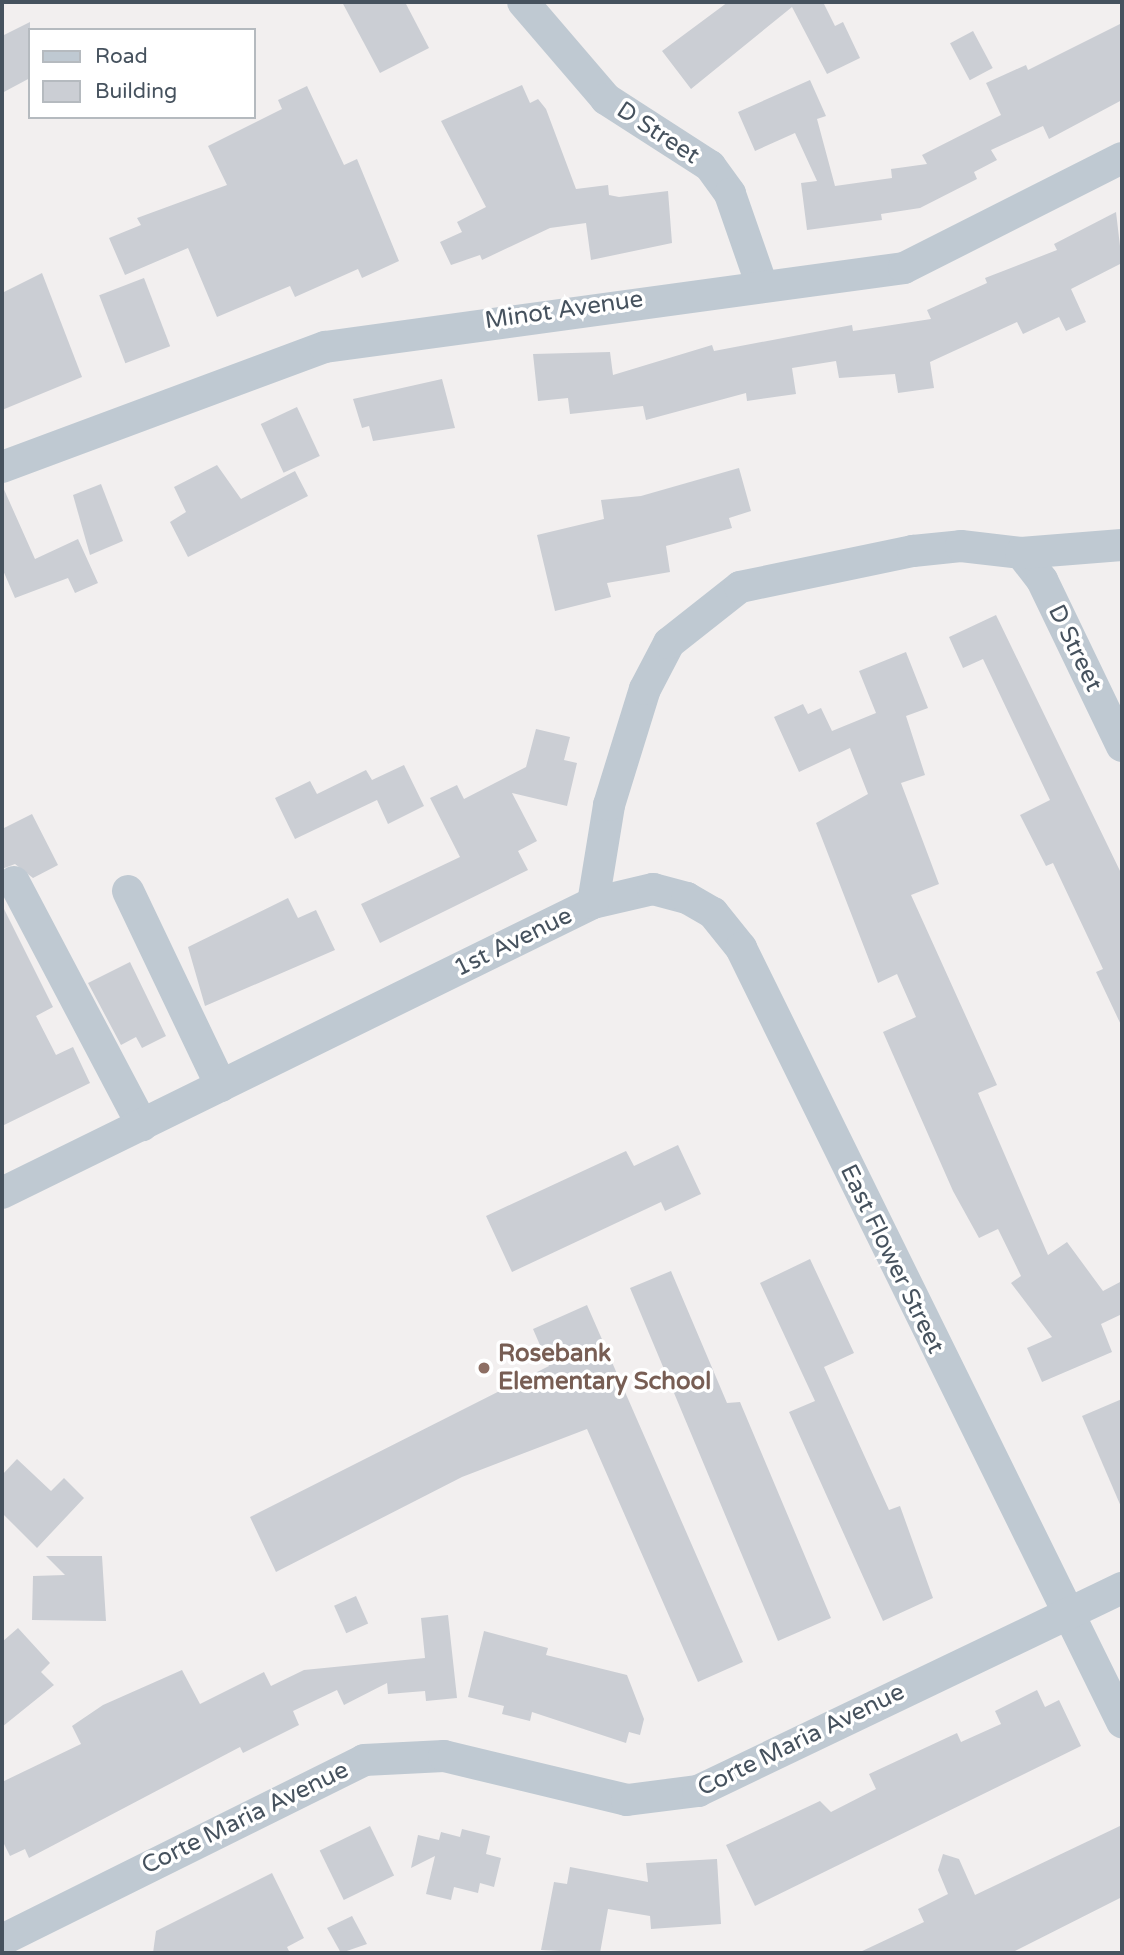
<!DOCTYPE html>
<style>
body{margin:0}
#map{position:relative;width:1124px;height:1955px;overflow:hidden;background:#f2efef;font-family:"Varela Round",sans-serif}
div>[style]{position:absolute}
.building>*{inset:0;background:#cbced4;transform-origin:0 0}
.minor>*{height:32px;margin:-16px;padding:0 16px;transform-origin:16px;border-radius:16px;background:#bfc9d2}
.dots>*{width:19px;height:19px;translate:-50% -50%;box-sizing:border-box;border:4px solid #fff;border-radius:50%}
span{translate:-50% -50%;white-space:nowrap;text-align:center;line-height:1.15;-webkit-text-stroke:7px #fff;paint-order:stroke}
.street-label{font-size:24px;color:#46525e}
.education-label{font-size:24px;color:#785e54;font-weight:700}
.left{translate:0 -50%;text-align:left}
.frame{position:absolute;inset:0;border:4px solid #46525e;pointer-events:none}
.legend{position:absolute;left:28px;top:28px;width:228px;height:91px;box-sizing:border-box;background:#fff;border:2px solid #b5babf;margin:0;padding:9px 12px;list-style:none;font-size:21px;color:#46525e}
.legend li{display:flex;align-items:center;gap:14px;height:35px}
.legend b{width:35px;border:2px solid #b5babf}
</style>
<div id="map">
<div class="building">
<div style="clip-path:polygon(342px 2px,405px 2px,429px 48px,380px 73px)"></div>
<div style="clip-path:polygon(728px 2px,823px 2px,835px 26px,843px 22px,860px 58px,827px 74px,792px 7px,691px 89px,662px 51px)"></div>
<div style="clip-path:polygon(30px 22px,30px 78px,2px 93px,2px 36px)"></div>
<div style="clip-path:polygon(1122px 23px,1122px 100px,1049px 139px,1043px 126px,991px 150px,997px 160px,974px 172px,977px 179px,920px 208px,881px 214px,882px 220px,807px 230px,801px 183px,817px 181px,795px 133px,755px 151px,738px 112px,810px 80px,826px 116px,817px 119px,835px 186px,892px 178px,891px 169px,927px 164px,922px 155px,1001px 115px,986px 83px,1026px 65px,1028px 70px)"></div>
<div style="left:973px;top:31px;width:42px;height:26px;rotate:62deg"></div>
<div style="clip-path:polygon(522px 85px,530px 103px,538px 99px,546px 109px,576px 189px,608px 185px,609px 195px,619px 197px,668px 191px,672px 243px,591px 260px,586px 223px,550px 228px,482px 260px,480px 255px,451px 265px,440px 242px,462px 232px,457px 222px,486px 207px,441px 121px)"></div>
<div style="clip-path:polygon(307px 86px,344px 165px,357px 159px,399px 261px,362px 278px,358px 269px,295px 297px,290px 286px,217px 317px,188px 248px,125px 275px,109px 238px,141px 225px,137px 218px,227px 185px,208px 146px,282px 109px,278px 100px)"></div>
<div style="clip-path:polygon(1116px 212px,1122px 263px,1071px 289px,1086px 322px,1066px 331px,1059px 317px,1023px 334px,1017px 322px,930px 362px,934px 388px,898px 393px,895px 374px,839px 378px,836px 361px,792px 368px,796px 394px,747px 401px,746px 393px,646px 420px,643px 406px,570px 414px,568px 398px,538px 401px,533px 354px,610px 352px,613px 375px,712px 345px,714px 351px,852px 325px,853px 331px,931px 319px,927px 310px,987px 283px,985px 278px,1057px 250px,1054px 244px)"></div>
<div style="clip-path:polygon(42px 273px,82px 377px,2px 410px,2px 293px)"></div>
<div style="left:144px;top:278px;width:73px;height:48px;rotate:69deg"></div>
<div style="clip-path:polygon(442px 379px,455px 428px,373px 441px,369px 426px,362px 428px,353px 399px)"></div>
<div style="left:297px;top:407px;width:54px;height:40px;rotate:65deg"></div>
<div style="clip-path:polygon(217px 465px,241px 499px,295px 471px,308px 496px,188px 557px,170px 522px,186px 512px,174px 487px)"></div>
<div style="clip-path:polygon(739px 468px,751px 511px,729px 518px,732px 528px,666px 546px,670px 572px,607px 583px,611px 597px,555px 611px,537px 535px,604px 519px,601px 500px,641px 496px)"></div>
<div style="clip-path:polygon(101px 484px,123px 541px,90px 555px,73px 495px)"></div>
<div style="clip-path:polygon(2px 485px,35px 559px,78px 539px,98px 583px,75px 593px,68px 578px,15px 598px,2px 568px)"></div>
<div style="clip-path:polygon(996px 615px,1122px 875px,1122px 1027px,1096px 972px,1103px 969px,1053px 863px,1046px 866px,1020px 815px,1050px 800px,983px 659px,963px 668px,949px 637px)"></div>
<div style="clip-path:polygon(906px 652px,928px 708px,906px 716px,925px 775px,901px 783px,939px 884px,911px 895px,997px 1085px,978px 1093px,1048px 1255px,1067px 1242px,1103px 1291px,1122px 1281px,1122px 1314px,1101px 1324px,1112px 1352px,1042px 1382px,1027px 1348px,1052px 1337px,1011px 1283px,1021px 1276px,998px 1229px,979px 1238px,953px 1191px,883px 1032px,916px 1017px,897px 974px,878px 983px,816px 823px,868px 794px,850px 748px,799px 772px,774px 717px,803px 704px,808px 714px,821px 708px,832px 731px,876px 713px,859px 671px)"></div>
<div style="clip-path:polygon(536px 729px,570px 737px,564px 760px,577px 763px,567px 806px,512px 793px,537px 841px,518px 851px,528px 870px,380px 943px,361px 904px,460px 857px,430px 798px,457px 785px,464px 799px,526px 767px)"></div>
<div style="clip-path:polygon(404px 765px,424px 806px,388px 824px,377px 800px,295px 839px,275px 798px,310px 781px,317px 794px,366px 770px,372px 780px)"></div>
<div style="clip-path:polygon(32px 814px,58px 865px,33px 878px,15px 864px,2px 869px,2px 829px)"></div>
<div style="clip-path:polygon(288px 898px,298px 918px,316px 910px,335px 950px,205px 1006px,188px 947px)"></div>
<div style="clip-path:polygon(2px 905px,53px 1007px,36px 1016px,56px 1055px,73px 1047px,90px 1083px,2px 1126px)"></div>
<div style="clip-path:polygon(130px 962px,166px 1036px,142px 1048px,136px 1037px,121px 1045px,88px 983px)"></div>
<div style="clip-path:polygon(678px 1145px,701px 1194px,665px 1211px,661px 1202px,512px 1272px,486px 1216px,626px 1151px,634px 1166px)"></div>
<div style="clip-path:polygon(810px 1259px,854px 1353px,824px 1367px,889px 1510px,900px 1506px,933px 1598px,883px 1621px,789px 1412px,815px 1401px,760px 1283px)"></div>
<div style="clip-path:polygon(671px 1271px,727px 1403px,740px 1402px,831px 1618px,778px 1641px,630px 1288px)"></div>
<div style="clip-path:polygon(587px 1305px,743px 1662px,698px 1682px,587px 1429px,462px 1477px,276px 1572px,250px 1517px,549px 1366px,533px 1329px)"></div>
<div style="clip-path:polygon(1122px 1399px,1122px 1509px,1082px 1416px)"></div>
<div style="clip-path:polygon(17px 1459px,51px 1491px,64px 1478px,84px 1498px,37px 1548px,2px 1513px,2px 1475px)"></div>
<div style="clip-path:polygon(46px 1556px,102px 1556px,106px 1621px,32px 1620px,33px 1576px,65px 1575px)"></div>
<div style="left:356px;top:1596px;width:30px;height:24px;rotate:66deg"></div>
<div style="clip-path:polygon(448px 1615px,457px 1698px,426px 1701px,425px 1691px,388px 1694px,387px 1683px,344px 1705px,337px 1690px,293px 1711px,299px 1725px,243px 1753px,240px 1747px,29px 1858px,25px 1849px,10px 1856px,2px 1840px,2px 1782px,81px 1744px,72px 1726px,103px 1705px,182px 1670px,200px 1704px,264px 1672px,271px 1686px,304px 1670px,425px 1658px,421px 1618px)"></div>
<div style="clip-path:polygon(18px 1628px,50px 1663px,41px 1672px,54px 1685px,2px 1727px,2px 1642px)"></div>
<div style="clip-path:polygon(484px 1631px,548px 1648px,546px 1655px,627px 1675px,644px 1719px,640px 1735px,629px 1732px,626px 1743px,532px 1712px,530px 1721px,502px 1714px,504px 1706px,468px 1697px)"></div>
<div style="clip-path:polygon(1037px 1690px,1045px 1707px,1059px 1700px,1081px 1746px,755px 1906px,726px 1845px,820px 1801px,831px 1812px,876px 1789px,869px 1774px,957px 1733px,961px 1742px,1001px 1724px,995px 1711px)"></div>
<div style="clip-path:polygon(1122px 1825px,1122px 1897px,1011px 1953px,858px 1953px,924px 1922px,918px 1909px,948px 1894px,938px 1870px,943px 1854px,959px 1859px,975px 1895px)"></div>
<div style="left:370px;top:1826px;width:55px;height:56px;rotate:64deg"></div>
<div style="clip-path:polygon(462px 1829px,490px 1836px,486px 1854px,501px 1858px,494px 1887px,480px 1883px,478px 1893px,454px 1887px,451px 1900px,426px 1894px,435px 1856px,411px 1868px,418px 1835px,439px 1840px,441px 1832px,460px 1837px)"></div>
<div style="clip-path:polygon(717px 1859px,721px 1924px,651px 1929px,650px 1916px,608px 1909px,600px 1953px,541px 1950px,554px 1882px,567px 1884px,570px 1867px,648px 1882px,646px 1863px)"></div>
<div style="clip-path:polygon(272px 1873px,304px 1938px,287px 1947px,290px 1953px,153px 1953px,156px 1931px)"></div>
<div style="clip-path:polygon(352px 1916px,367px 1944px,341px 1953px,327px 1928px)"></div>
</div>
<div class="minor">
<div style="left:523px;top:2px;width:128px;rotate:49.4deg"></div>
<div style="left:606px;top:99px;width:124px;rotate:32.8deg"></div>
<div style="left:710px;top:166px;width:34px;rotate:54deg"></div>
<div style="left:730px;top:194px;width:94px;rotate:70.8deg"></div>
<div style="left:2px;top:467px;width:345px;rotate:-20.4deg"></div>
<div style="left:325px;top:347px;width:584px;rotate:-7.77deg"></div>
<div style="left:904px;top:268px;width:244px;rotate:-26.8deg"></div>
<div style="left:1021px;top:553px;width:34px;rotate:52deg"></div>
<div style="left:1042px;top:580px;width:184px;rotate:64.3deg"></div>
<div style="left:14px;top:882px;width:275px;rotate:62.2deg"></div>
<div style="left:128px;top:891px;width:216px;rotate:64.5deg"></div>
<div style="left:593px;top:903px;width:62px;rotate:-13.1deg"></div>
<div style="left:653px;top:889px;width:35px;rotate:15deg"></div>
<div style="left:687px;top:898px;width:30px;rotate:30deg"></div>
<div style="left:713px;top:913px;width:45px;rotate:51.3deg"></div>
<div style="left:741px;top:948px;width:863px;rotate:63.79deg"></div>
<div style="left:2px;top:1193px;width:658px;rotate:-26.14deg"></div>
<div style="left:593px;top:903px;width:99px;rotate:-80.7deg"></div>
<div style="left:609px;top:805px;width:121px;rotate:-72.8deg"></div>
<div style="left:645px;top:689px;width:52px;rotate:-62.4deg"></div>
<div style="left:669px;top:643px;width:90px;rotate:-38.3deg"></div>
<div style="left:740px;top:587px;width:177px;rotate:-11.8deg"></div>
<div style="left:913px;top:551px;width:48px;rotate:-5.9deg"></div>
<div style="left:961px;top:546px;width:60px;rotate:6.7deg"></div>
<div style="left:1021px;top:553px;width:101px;rotate:-4.5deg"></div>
<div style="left:2px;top:1940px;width:404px;rotate:-26.4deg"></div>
<div style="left:364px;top:1760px;width:80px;rotate:-2.9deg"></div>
<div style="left:444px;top:1756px;width:188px;rotate:13.5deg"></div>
<div style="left:627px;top:1800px;width:72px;rotate:-7.2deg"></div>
<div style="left:698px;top:1791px;width:470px;rotate:-25.6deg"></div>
</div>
<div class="dots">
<div style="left:484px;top:1368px;background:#8d6e63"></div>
</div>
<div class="street-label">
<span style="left:658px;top:133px;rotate:33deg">D Street</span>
<span style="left:564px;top:310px;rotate:-8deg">Minot Avenue</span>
<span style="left:1075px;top:648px;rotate:64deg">D Street</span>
<span style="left:513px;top:942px;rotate:-26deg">1st Avenue</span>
<span style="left:892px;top:1259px;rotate:64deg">East Flower Street</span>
<span style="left:801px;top:1740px;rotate:-26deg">Corte Maria Avenue</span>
<span style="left:245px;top:1818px;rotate:-26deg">Corte Maria Avenue</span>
</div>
<div class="education-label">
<span class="left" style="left:498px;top:1368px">Rosebank<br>Elementary School</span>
</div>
<div class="frame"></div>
<ul class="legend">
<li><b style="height:9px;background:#bfc9d2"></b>Road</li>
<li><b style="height:19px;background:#cbced4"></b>Building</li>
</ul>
</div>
